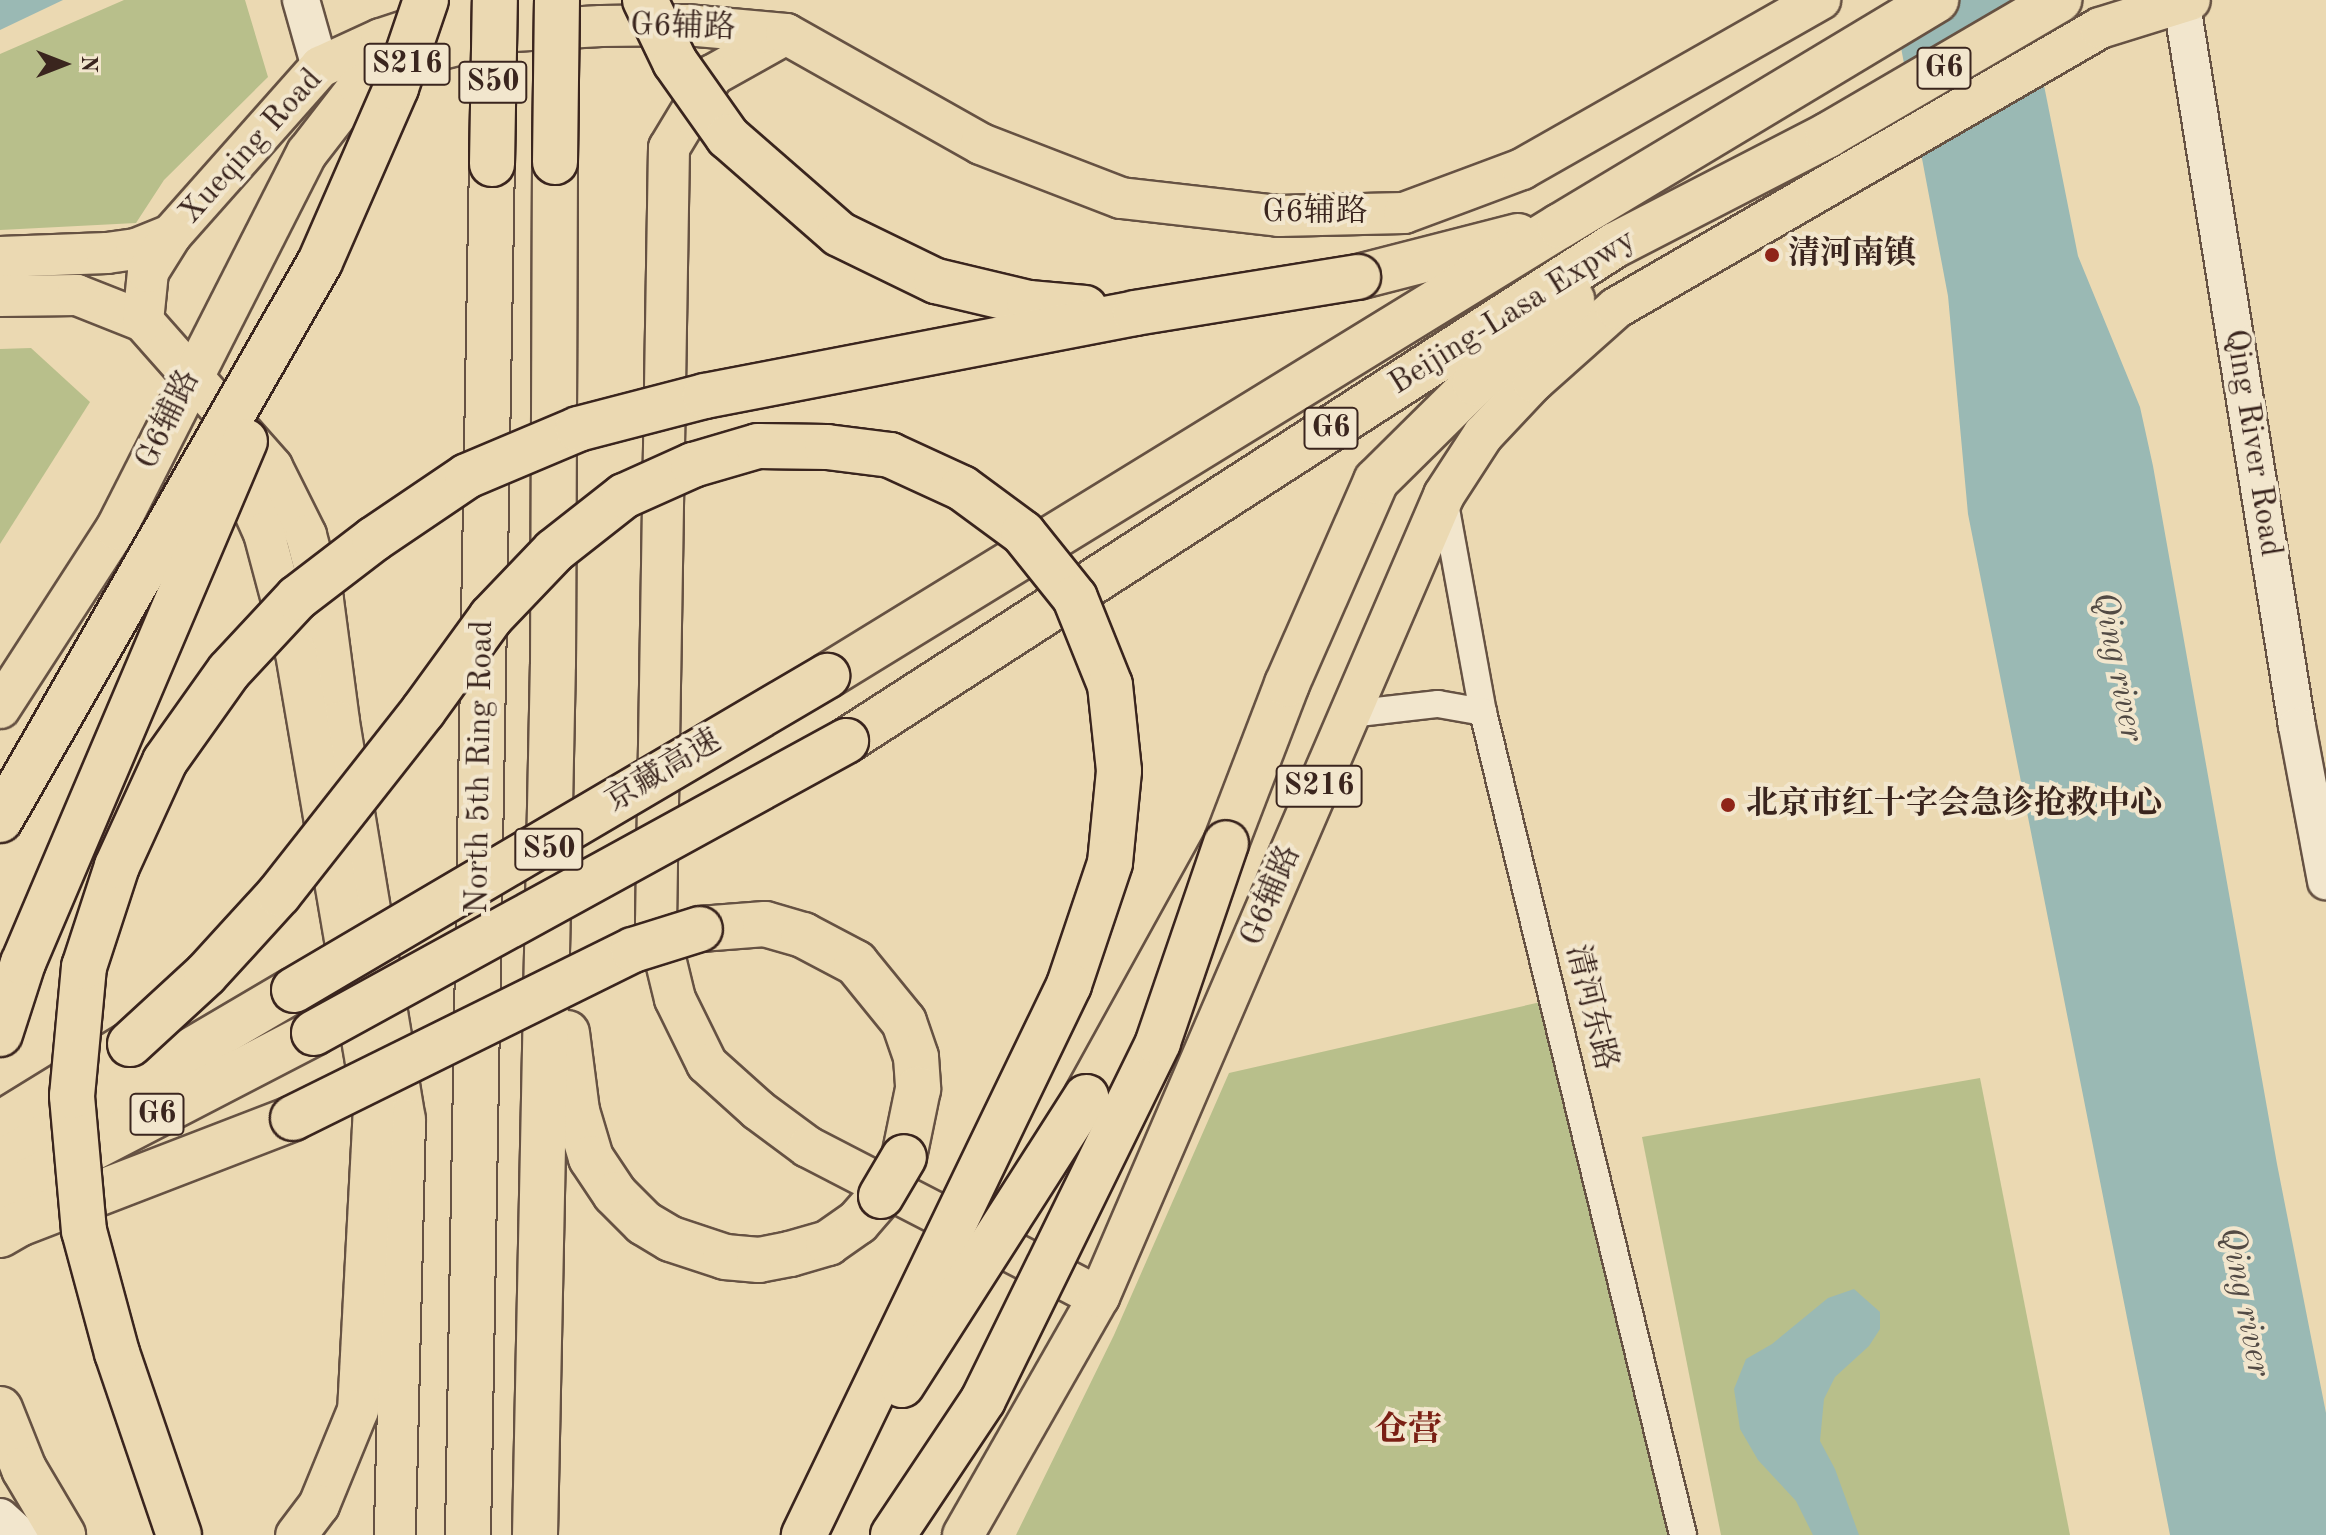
<!DOCTYPE html>
<meta charset="utf-8">
<style>
body{margin:0}
#map{position:relative;width:2326px;height:1535px;overflow:hidden;background:#ebd9b2;font-family:"Old Standard TT","Noto Serif SC",serif}
div>[style]{position:absolute}
.green>*{inset:0;background:#b8bf8b}
.water>*{inset:0;background:#9ab9b4}
.roads{filter:drop-shadow(2px 0 #665243) drop-shadow(-2px 0 #665243) drop-shadow(0 2px #665243) drop-shadow(0 -2px #665243)}
.street>*{height:26px;margin:-13px;padding:0 13px;transform-origin:13px;border-radius:13px;background:#f2e6cd}
.secondary>*{height:36px;margin:-18px;padding:0 18px;transform-origin:18px;border-radius:18px;background:#f2e6cd}
.primary>*{height:40px;margin:-20px;padding:0 20px;transform-origin:20px;border-radius:20px;background:#ebd9b2}
.highway>*{height:44px;margin:-22px;padding:0 22px;transform-origin:22px;border-radius:22px;background:#ebd9b2}
.bridges{filter:drop-shadow(2px 0 #3a251e) drop-shadow(-2px 0 #3a251e) drop-shadow(0 2px #3a251e) drop-shadow(0 -2px #3a251e)}
.highway-bridge>*{height:44px;margin:-22px;padding:0 22px;transform-origin:22px;border-radius:22px;background:#ebd9b2}
.dots>*{width:22px;height:22px;translate:-50% -50%;box-sizing:border-box;border:4px solid #f2e6cd;border-radius:50%}
span{translate:-50% -50%;white-space:nowrap;text-align:center;line-height:1.15;-webkit-text-stroke:8px #f2e6cd;paint-order:stroke}
.shield-label span{padding:2px 6px;background:#f2e6cd;border:2px solid;border-radius:6px;-webkit-text-stroke-width:0}
.shield-label{font-size:30px;color:#3a251e;font-weight:700}
.street-label{font-size:32px;color:#3a251e}
.poi-label{font-size:32px;color:#3a251e;font-weight:700}
.left{translate:0 -50%;text-align:left}
.water-label{font-size:34px;color:#524a44;font-style:italic}
.neighbourhood-label{font-size:34px;color:#7a1f14;font-weight:700}
.north{position:absolute;left:24px;top:24px;width:80px;height:80px;-webkit-text-stroke:6px #f2e6cd;paint-order:stroke;rotate:90deg;font-size:22px;font-weight:700;line-height:32px;text-align:center;color:#3a251e}
.north::after{content:'';display:block;margin:auto;width:28px;height:36px;background:#3a251e;clip-path:polygon(50% 0,100% 100%,50% 72%,0 100%)}
</style>
<div id="map">
<div class="green">
<div style="clip-path:polygon(124px 0,245px 0,268px 77px,164px 180px,136px 223px,0 230px,0 54px)"></div>
<div style="clip-path:polygon(31px 348px,90px 402px,0 544px,0 349px)"></div>
<div style="clip-path:polygon(1541px 1002px,1669px 1535px,1016px 1535px,1114px 1335px,1229px 1073px)"></div>
<div style="clip-path:polygon(1980px 1078px,2070px 1535px,1721px 1535px,1642px 1137px)"></div>
</div>
<div class="water">
<div style="clip-path:polygon(0 0,63px 0,0 30px)"></div>
<div style="clip-path:polygon(1892px 0,2027px 0,2078px 256px,2140px 407px,2153px 466px,2277px 1164px,2326px 1413px,2326px 1535px,2170px 1535px,1968px 514px,1948px 296px)"></div>
<div style="clip-path:polygon(1854px 1289px,1880px 1312px,1880px 1329px,1869px 1346px,1835px 1377px,1824px 1399px,1820px 1441px,1835px 1469px,1859px 1535px,1813px 1535px,1796px 1501px,1758px 1460px,1740px 1429px,1734px 1389px,1746px 1359px,1772px 1344px,1828px 1298px)"></div>
</div>
<div class="roads">
<div class="street">
<div style="left:1444px;top:498px;width:218px;rotate:79.7deg"></div>
<div style="left:1483px;top:712px;width:847px;rotate:76.34deg"></div>
<div style="left:1350px;top:714px;width:89px;rotate:-6.5deg"></div>
<div style="left:1438px;top:704px;width:46px;rotate:10.1deg"></div>
</div>
<div class="secondary">
<div style="left:301px;top:0;width:70px;rotate:74.2deg"></div>
<div style="left:2182px;top:5px;width:730px;rotate:80.94deg"></div>
<div style="left:2297px;top:726px;width:158px;rotate:79.4deg"></div>
<div style="left:0;top:1517px;width:27px;rotate:42deg"></div>
</div>
<div class="primary">
<div style="left:786px;top:34px;width:84px;rotate:150.7deg"></div>
<div style="left:713px;top:75px;width:85px;rotate:121.1deg"></div>
<div style="left:669px;top:148px;width:773px;rotate:90.96deg"></div>
<div style="left:656px;top:921px;width:80px;rotate:76.3deg"></div>
<div style="left:675px;top:999px;width:72px;rotate:63.8deg"></div>
<div style="left:707px;top:1064px;width:69px;rotate:42deg"></div>
<div style="left:758px;top:1110px;width:62px;rotate:36.5deg"></div>
<div style="left:808px;top:1147px;width:327px;rotate:27.3deg"></div>
<div style="left:0;top:257px;width:107px;rotate:-2.1deg"></div>
<div style="left:107px;top:253px;width:29px;rotate:-8deg"></div>
<div style="left:136px;top:249px;width:38px;rotate:-22deg"></div>
<div style="left:171px;top:235px;width:225px;rotate:-48.4deg"></div>
<div style="left:320px;top:67px;width:67px;rotate:-24.7deg"></div>
<div style="left:381px;top:39px;width:71px;rotate:-18.2deg"></div>
<div style="left:448px;top:17px;width:68px;rotate:-11deg"></div>
<div style="left:0;top:296px;width:77px;rotate:-0.7deg"></div>
<div style="left:77px;top:295px;width:71px;rotate:21.5deg"></div>
<div style="left:143px;top:321px;width:195px;rotate:48.5deg"></div>
<div style="left:272px;top:467px;width:76px;rotate:63.4deg"></div>
<div style="left:306px;top:535px;width:67px;rotate:75.3deg"></div>
<div style="left:323px;top:600px;width:123px;rotate:82.5deg"></div>
<div style="left:339px;top:722px;width:402px;rotate:80.6deg"></div>
<div style="left:405px;top:1119px;width:416px;rotate:91.4deg"></div>
<div style="left:143px;top:321px;width:49px;rotate:-84.2deg"></div>
<div style="left:148px;top:272px;width:44px;rotate:-58.1deg"></div>
<div style="left:225px;top:446px;width:95px;rotate:65.9deg"></div>
<div style="left:264px;top:533px;width:124px;rotate:75.1deg"></div>
<div style="left:296px;top:653px;width:461px;rotate:80.3deg"></div>
<div style="left:374px;top:1107px;width:303px;rotate:93deg"></div>
<div style="left:358px;top:1410px;width:103px;rotate:112.3deg"></div>
<div style="left:319px;top:1505px;width:38px;rotate:127deg"></div>
<div style="left:0;top:708px;width:213px;rotate:-57.1deg"></div>
<div style="left:116px;top:529px;width:422px;rotate:-63.1deg"></div>
<div style="left:307px;top:153px;width:85px;rotate:-52.2deg"></div>
<div style="left:359px;top:86px;width:82px;rotate:-25.3deg"></div>
<div style="left:433px;top:51px;width:82px;rotate:-14deg"></div>
<div style="left:513px;top:31px;width:88px;rotate:-3.3deg"></div>
<div style="left:601px;top:26px;width:85px;rotate:-0.7deg"></div>
<div style="left:686px;top:25px;width:100px;rotate:5.1deg"></div>
<div style="left:786px;top:34px;width:224px;rotate:29.4deg"></div>
<div style="left:981px;top:144px;width:150px;rotate:21.1deg"></div>
<div style="left:1121px;top:198px;width:159px;rotate:6.5deg"></div>
<div style="left:1279px;top:216px;width:125px;rotate:-1.4deg"></div>
<div style="left:1404px;top:213px;width:126px;rotate:-20.4deg"></div>
<div style="left:1522px;top:169px;width:343px;rotate:-29.6deg"></div>
<div style="left:963px;top:1535px;width:274px;rotate:-60.3deg"></div>
<div style="left:1099px;top:1297px;width:873px;rotate:-66.72deg"></div>
<div style="left:1444px;top:495px;width:72px;rotate:-57deg"></div>
<div style="left:1483px;top:435px;width:73px;rotate:-46.7deg"></div>
<div style="left:1533px;top:382px;width:111px;rotate:-41.7deg"></div>
<div style="left:1616px;top:308px;width:559px;rotate:-30.05deg"></div>
<div style="left:2100px;top:28px;width:94px;rotate:-17.3deg"></div>
</div>
<div class="highway">
<div style="left:1358px;top:277px;width:165px;rotate:-14.4deg"></div>
<div style="left:827px;top:676px;width:860px;rotate:-31.55deg"></div>
<div style="left:1560px;top:226px;width:439px;rotate:-31deg"></div>
<div style="left:846px;top:741px;width:915px;rotate:-32.82deg"></div>
<div style="left:1615px;top:245px;width:240px;rotate:-27.3deg"></div>
<div style="left:1828px;top:135px;width:268px;rotate:-30.3deg"></div>
<div style="left:700px;top:929px;width:65px;rotate:-4.4deg"></div>
<div style="left:765px;top:924px;width:40px;rotate:16deg"></div>
<div style="left:803px;top:935px;width:60px;rotate:27.8deg"></div>
<div style="left:856px;top:963px;width:76px;rotate:50.9deg"></div>
<div style="left:904px;top:1022px;width:37px;rotate:71deg"></div>
<div style="left:916px;top:1057px;width:32px;rotate:86deg"></div>
<div style="left:918px;top:1089px;width:69px;rotate:101.6deg"></div>
<div style="left:567px;top:1033px;width:79px;rotate:82.7deg"></div>
<div style="left:577px;top:1111px;width:49px;rotate:73.4deg"></div>
<div style="left:591px;top:1158px;width:43px;rotate:56.3deg"></div>
<div style="left:615px;top:1194px;width:41px;rotate:45deg"></div>
<div style="left:644px;top:1223px;width:31px;rotate:31deg"></div>
<div style="left:671px;top:1239px;width:57px;rotate:18.4deg"></div>
<div style="left:725px;top:1257px;width:34px;rotate:5deg"></div>
<div style="left:759px;top:1260px;width:32px;rotate:-11deg"></div>
<div style="left:790px;top:1254px;width:40px;rotate:-16deg"></div>
<div style="left:828px;top:1243px;width:37px;rotate:-35deg"></div>
<div style="left:858px;top:1222px;width:35px;rotate:-49deg"></div>
<div style="left:1086px;top:1097px;width:290px;rotate:-61.1deg"></div>
<div style="left:1226px;top:843px;width:170px;rotate:-69deg"></div>
<div style="left:1287px;top:684px;width:222px;rotate:-66.3deg"></div>
<div style="left:1376px;top:481px;width:139px;rotate:-44.7deg"></div>
<div style="left:1475px;top:383px;width:128px;rotate:-40.6deg"></div>
<div style="left:0;top:1124px;width:153px;rotate:-31.6deg"></div>
<div style="left:0;top:1163px;width:341px;rotate:-30.5deg"></div>
<div style="left:0;top:1196px;width:354px;rotate:-27.4deg"></div>
<div style="left:0;top:1235px;width:22px;rotate:-30deg"></div>
<div style="left:19px;top:1224px;width:294px;rotate:-21.1deg"></div>
<div style="left:0;top:1409px;width:65px;rotate:68.2deg"></div>
<div style="left:24px;top:1469px;width:77px;rotate:59.4deg"></div>
<div style="left:468px;top:1535px;width:1371px;rotate:-89deg"></div>
<div style="left:535px;top:1535px;width:871px;rotate:-88.82deg"></div>
<div style="left:553px;top:664px;width:502px;rotate:-89.77deg"></div>
</div>
</div>
<div class="bridges">
<div class="highway-bridge">
<div style="left:645px;top:0;width:69px;rotate:64.2deg"></div>
<div style="left:675px;top:62px;width:92px;rotate:54.8deg"></div>
<div style="left:728px;top:137px;width:147px;rotate:41.1deg"></div>
<div style="left:839px;top:234px;width:108px;rotate:25.9deg"></div>
<div style="left:936px;top:281px;width:96px;rotate:13.3deg"></div>
<div style="left:1029px;top:303px;width:56px;rotate:5.1deg"></div>
<div style="left:555px;top:162px;width:162px;rotate:-89.3deg"></div>
<div style="left:492px;top:164px;width:164px;rotate:-89deg"></div>
<div style="left:0;top:820px;width:643px;rotate:-60.17deg"></div>
<div style="left:320px;top:262px;width:190px;rotate:-66.4deg"></div>
<div style="left:396px;top:88px;width:93px;rotate:-71.2deg"></div>
<div style="left:294px;top:990px;width:619px;rotate:-30.5deg"></div>
<div style="left:314px;top:1033px;width:607px;rotate:-28.76deg"></div>
<div style="left:0;top:1034px;width:75px;rotate:-72.1deg"></div>
<div style="left:23px;top:963px;width:567px;rotate:-66.96deg"></div>
<div style="left:130px;top:1044px;width:103px;rotate:-42.6deg"></div>
<div style="left:206px;top:974px;width:108px;rotate:-47.6deg"></div>
<div style="left:279px;top:894px;width:233px;rotate:-51.8deg"></div>
<div style="left:423px;top:711px;width:116px;rotate:-54.1deg"></div>
<div style="left:491px;top:617px;width:91px;rotate:-46.3deg"></div>
<div style="left:554px;top:551px;width:89px;rotate:-38.2deg"></div>
<div style="left:624px;top:496px;width:76px;rotate:-24.2deg"></div>
<div style="left:693px;top:465px;width:68px;rotate:-16.3deg"></div>
<div style="left:758px;top:446px;width:69px;rotate:0.8deg"></div>
<div style="left:827px;top:447px;width:64px;rotate:7.2deg"></div>
<div style="left:890px;top:455px;width:79px;rotate:24.6deg"></div>
<div style="left:962px;top:488px;width:76px;rotate:36.4deg"></div>
<div style="left:1023px;top:533px;width:83px;rotate:51.3deg"></div>
<div style="left:1075px;top:598px;width:94px;rotate:68.1deg"></div>
<div style="left:1110px;top:685px;width:86px;rotate:84deg"></div>
<div style="left:1119px;top:771px;width:92px;rotate:95.6deg"></div>
<div style="left:1110px;top:863px;width:129px;rotate:108.6deg"></div>
<div style="left:1069px;top:985px;width:611px;rotate:115.73deg"></div>
<div style="left:293px;top:1118px;width:379px;rotate:-26.3deg"></div>
<div style="left:633px;top:950px;width:70px;rotate:-17.4deg"></div>
<div style="left:881px;top:1196px;width:45px;rotate:-59.5deg"></div>
<div style="left:902px;top:1385px;width:342px;rotate:-57.4deg"></div>
<div style="left:179px;top:1535px;width:192px;rotate:-108.8deg"></div>
<div style="left:117px;top:1353px;width:126px;rotate:-105.1deg"></div>
<div style="left:84px;top:1231px;width:136px;rotate:-95.1deg"></div>
<div style="left:72px;top:1096px;width:130px;rotate:-84.7deg"></div>
<div style="left:84px;top:967px;width:106px;rotate:-71.9deg"></div>
<div style="left:117px;top:866px;width:115px;rotate:-65.4deg"></div>
<div style="left:165px;top:761px;width:110px;rotate:-54.6deg"></div>
<div style="left:229px;top:671px;width:100px;rotate:-47deg"></div>
<div style="left:297px;top:598px;width:97px;rotate:-37.5deg"></div>
<div style="left:374px;top:539px;width:112px;rotate:-34.1deg"></div>
<div style="left:467px;top:476px;width:121px;rotate:-22.9deg"></div>
<div style="left:578px;top:429px;width:131px;rotate:-14.6deg"></div>
<div style="left:705px;top:396px;width:438px;rotate:-10.9deg"></div>
<div style="left:1135px;top:313px;width:226px;rotate:-9.2deg"></div>
<div style="left:893px;top:1535px;width:162px;rotate:-56.3deg"></div>
<div style="left:983px;top:1400px;width:398px;rotate:-63.9deg"></div>
<div style="left:1158px;top:1042px;width:210px;rotate:-71.1deg"></div>
</div>
</div>
<div class="dots">
<div style="left:1772px;top:255px;background:#8f2418"></div>
<div style="left:1728px;top:805px;background:#8f2418"></div>
</div>
<div class="shield-label">
<span style="left:407px;top:64px">S216</span>
<span style="left:1944px;top:68px">G6</span>
<span style="left:493px;top:82px">S50</span>
<span style="left:1331px;top:428px">G6</span>
<span style="left:1319px;top:786px">S216</span>
<span style="left:549px;top:849px">S50</span>
<span style="left:157px;top:1114px">G6</span>
</div>
<div class="street-label">
<span style="left:683px;top:28px;rotate:2deg">G6辅路</span>
<span style="left:252px;top:147px;rotate:-48deg">Xueqing Road</span>
<span style="left:1315px;top:213px">G6辅路</span>
<span style="left:1513px;top:313px;rotate:-32deg">Beijing-Lasa Expwy</span>
<span style="left:169px;top:420px;rotate:-64deg">G6辅路</span>
<span style="left:2252px;top:443px;rotate:81deg">Qing River Road</span>
<span style="left:481px;top:767px;rotate:-89deg">North 5th Ring Road</span>
<span style="left:664px;top:772px;rotate:-31deg">京藏高速</span>
<span style="left:1272px;top:896px;rotate:-67deg">G6辅路</span>
<span style="left:1590px;top:1008px;rotate:76deg">清河东路</span>
</div>
<div class="poi-label">
<span class="left" style="left:1788px;top:255px">清河南镇</span>
<span class="left" style="left:1746px;top:805px">北京市红十字会急诊抢救中心</span>
</div>
<div class="water-label">
<span style="left:2117px;top:667px;rotate:79deg">Qing river</span>
<span style="left:2244px;top:1302px;rotate:79deg">Qing river</span>
</div>
<div class="neighbourhood-label">
<span style="left:1408px;top:1432px">仓营</span>
</div>
<div class="north">N</div>
</div>
